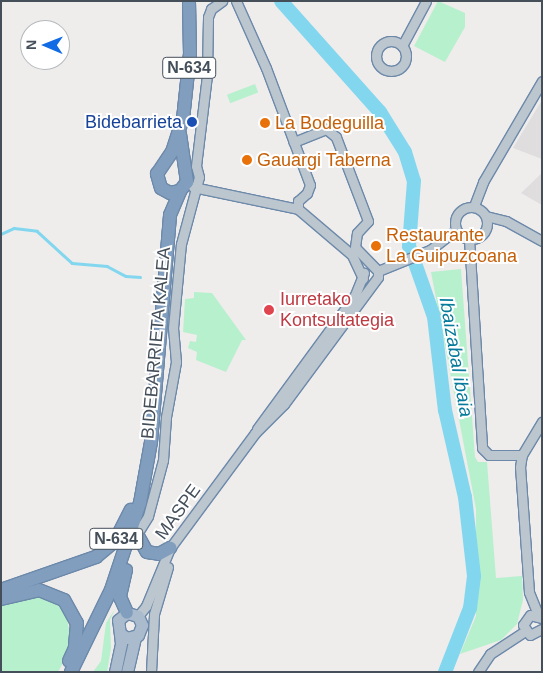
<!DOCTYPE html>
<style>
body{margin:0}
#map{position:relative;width:543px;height:673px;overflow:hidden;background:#efecec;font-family:Helvetica,sans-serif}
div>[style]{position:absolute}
.education>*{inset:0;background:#e0ddde}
.green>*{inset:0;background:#b7f0cd;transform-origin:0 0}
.stream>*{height:2.5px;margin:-1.25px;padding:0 1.25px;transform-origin:1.25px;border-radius:1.25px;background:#82d7ef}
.river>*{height:14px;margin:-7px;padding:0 7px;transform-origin:7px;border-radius:7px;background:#82d7ef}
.roads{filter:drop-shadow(1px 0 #6c89aa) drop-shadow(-1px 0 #6c89aa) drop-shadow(0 1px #6c89aa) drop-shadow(0 -1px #6c89aa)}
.minor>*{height:9px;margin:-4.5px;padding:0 4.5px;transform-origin:4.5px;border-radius:4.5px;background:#bcc6cf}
.minor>.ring{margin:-4.5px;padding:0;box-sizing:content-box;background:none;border:9px solid #bcc6cf;border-radius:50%}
.major>*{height:11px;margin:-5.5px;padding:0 5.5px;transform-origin:5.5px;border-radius:5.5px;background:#aabbcd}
.highway>*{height:12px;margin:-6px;padding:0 6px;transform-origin:6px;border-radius:6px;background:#819ebe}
.dots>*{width:14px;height:14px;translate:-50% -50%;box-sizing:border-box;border:2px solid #fff;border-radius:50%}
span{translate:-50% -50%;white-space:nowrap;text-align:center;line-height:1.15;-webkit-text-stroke:4px #fff;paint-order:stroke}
.shield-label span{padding:1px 4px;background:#fff;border:1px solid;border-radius:4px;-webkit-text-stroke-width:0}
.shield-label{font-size:16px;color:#444f5a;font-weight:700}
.transit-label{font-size:18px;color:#164399}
.right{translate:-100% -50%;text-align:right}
.food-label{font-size:18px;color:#c56008}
.left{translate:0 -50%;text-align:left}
.health-label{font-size:18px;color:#be3a42}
.street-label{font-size:18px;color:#444f5a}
.water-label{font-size:19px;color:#077b9c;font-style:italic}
.frame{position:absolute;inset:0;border:2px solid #444f5a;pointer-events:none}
.north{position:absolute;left:20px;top:20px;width:50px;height:50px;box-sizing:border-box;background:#fff;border:1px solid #b4b9bd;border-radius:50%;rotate:271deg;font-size:14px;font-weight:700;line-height:20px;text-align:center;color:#444f5a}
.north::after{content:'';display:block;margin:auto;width:18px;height:22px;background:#116be4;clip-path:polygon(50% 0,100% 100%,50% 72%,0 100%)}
</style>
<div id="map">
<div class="education">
<div style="clip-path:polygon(542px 100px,542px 159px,513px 148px)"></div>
<div style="clip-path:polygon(542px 173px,542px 205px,521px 193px)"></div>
</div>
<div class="green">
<div style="clip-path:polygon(438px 1px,465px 13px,465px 27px,445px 62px,414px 46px)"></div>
<div style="left:255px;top:84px;width:9px;height:30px;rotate:69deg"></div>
<div style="clip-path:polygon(461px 269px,475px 457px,478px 462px,487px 462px,496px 578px,522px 576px,523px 600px,517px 624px,501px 640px,460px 654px,476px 616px,476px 509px,431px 272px)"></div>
<div style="clip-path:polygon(194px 292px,212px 293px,246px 340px,242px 340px,226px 372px,196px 360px,197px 352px,188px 348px,190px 341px,196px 342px,197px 335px,183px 332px,185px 299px,194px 298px)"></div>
<div style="clip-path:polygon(31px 594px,52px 599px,66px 614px,71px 640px,64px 661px,58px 672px,1px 672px,1px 603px)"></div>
<div style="clip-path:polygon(115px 609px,110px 620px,111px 648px,107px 672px,93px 672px,101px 661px,106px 623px)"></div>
</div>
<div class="stream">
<div style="left:1px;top:234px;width:14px;rotate:-25deg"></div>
<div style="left:14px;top:228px;width:23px;rotate:7deg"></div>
<div style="left:37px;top:231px;width:47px;rotate:42.4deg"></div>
<div style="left:72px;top:263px;width:35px;rotate:5deg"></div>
<div style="left:107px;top:266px;width:21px;rotate:28deg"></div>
<div style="left:126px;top:276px;width:14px;rotate:4deg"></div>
</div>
<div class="river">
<div style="left:281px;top:1px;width:149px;rotate:48.3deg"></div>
<div style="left:380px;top:112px;width:47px;rotate:58deg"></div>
<div style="left:405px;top:152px;width:30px;rotate:73deg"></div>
<div style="left:414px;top:181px;width:65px;rotate:94.4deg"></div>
<div style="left:409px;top:246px;width:75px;rotate:70.6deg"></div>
<div style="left:434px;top:317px;width:94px;rotate:83.3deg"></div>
<div style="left:445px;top:410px;width:89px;rotate:77.1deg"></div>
<div style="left:465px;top:497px;width:80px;rotate:83.5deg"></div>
<div style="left:474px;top:576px;width:32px;rotate:97deg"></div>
<div style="left:470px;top:608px;width:69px;rotate:111.3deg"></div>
</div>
<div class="roads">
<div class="minor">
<div style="left:236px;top:1px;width:73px;rotate:65.9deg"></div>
<div style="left:266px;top:68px;width:125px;rotate:69.4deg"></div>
<div style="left:310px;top:185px;width:9px;rotate:111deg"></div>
<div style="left:307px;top:193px;width:12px;rotate:138deg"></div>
<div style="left:298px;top:201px;width:8px;rotate:90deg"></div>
<div style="left:298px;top:209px;width:71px;rotate:40.4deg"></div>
<div style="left:352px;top:255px;width:26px;rotate:65deg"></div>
<div class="ring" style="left:376px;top:41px;width:21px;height:21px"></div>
<div style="left:402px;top:46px;width:51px;rotate:-61.9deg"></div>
<div style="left:193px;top:187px;width:107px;rotate:11.8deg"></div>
<div style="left:474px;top:206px;width:26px;rotate:-69deg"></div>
<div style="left:483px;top:182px;width:117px;rotate:-59.7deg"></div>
<div class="ring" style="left:455px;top:207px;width:23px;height:23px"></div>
<div style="left:486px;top:216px;width:21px;rotate:14deg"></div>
<div style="left:506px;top:221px;width:41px;rotate:29.1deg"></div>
<div style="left:469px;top:239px;width:209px;rotate:86.4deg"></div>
<div style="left:482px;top:448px;width:10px;rotate:45deg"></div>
<div style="left:489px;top:455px;width:33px"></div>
<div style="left:378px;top:271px;width:56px;rotate:-22deg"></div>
<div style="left:430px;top:250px;width:33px;rotate:-38deg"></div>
<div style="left:257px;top:429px;width:166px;rotate:-53.8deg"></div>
<div style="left:355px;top:295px;width:24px;rotate:-68deg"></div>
<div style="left:140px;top:529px;width:15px;rotate:-58deg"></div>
<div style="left:148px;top:516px;width:58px;rotate:-75deg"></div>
<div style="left:163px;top:460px;width:43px;rotate:-86deg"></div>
<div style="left:166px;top:417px;width:56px;rotate:-79.7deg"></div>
<div style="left:176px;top:362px;width:34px;rotate:-95deg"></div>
<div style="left:173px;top:328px;width:84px;rotate:-84.6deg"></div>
<div style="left:181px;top:244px;width:69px;rotate:-75deg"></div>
<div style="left:199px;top:177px;width:11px;rotate:-105deg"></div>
<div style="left:196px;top:166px;width:92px;rotate:-83.1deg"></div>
<div style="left:207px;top:75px;width:58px;rotate:-89deg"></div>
<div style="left:208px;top:17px;width:9px;rotate:-69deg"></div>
<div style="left:211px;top:9px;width:14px;rotate:-36deg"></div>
<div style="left:138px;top:616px;width:13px;rotate:-51deg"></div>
<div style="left:146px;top:606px;width:63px;rotate:-67.5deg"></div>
<div style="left:170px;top:548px;width:143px;rotate:-53.5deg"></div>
<div style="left:255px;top:433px;width:41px;rotate:-45deg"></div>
<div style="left:284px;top:404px;width:158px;rotate:-53.5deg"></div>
<div style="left:378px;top:277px;width:6px;rotate:-90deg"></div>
<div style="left:378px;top:271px;width:33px;rotate:-134deg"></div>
<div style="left:355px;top:247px;width:14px;rotate:-82deg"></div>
<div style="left:357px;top:233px;width:16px;rotate:-47deg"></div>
<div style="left:368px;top:221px;width:90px;rotate:-110.9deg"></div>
<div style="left:336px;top:137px;width:13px;rotate:-141deg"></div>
<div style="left:326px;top:129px;width:35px;rotate:158deg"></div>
<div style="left:539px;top:617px;width:27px;rotate:-112deg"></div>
<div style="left:529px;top:592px;width:125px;rotate:-94.1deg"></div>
<div style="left:520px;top:467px;width:12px;rotate:-81deg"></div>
<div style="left:522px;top:455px;width:39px;rotate:-59deg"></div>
<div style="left:541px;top:618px;width:11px;rotate:-165deg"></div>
<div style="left:530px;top:615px;width:12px;rotate:125deg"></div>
<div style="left:523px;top:625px;width:12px;rotate:55deg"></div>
<div style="left:530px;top:635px;width:13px;rotate:-27deg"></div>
<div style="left:151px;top:672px;width:58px;rotate:-87deg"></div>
<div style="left:154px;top:614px;width:49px;rotate:-73.4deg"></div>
<div style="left:478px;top:672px;width:22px;rotate:-56deg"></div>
<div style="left:490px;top:654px;width:42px;rotate:-33.3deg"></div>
</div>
<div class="major">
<div style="left:115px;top:672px;width:30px;rotate:-78deg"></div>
<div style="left:121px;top:643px;width:23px;rotate:-97deg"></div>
<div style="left:118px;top:620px;width:11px;rotate:-38deg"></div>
<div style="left:127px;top:613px;width:11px;rotate:15deg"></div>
<div style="left:138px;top:616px;width:10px;rotate:66deg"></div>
<div style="left:142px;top:625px;width:11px;rotate:112deg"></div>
<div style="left:138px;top:635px;width:11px;rotate:165deg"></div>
<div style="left:127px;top:638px;width:7px;rotate:-146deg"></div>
<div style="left:127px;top:672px;width:36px;rotate:-77deg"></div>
</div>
<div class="highway">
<div style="left:180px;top:134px;width:49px;rotate:81.7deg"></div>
<div style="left:187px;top:182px;width:11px;rotate:128deg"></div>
<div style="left:180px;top:191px;width:10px;rotate:169deg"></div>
<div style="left:170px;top:193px;width:10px;rotate:-151deg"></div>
<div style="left:161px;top:188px;width:15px;rotate:-106deg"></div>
<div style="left:157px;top:174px;width:27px;rotate:-56deg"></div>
<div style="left:172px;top:152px;width:35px;rotate:-72deg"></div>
<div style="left:183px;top:119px;width:65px;rotate:-83.9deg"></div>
<div style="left:190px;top:54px;width:53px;rotate:-91.1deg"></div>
<div style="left:138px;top:536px;width:18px;rotate:61deg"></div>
<div style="left:147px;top:552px;width:12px;rotate:9deg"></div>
<div style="left:159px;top:554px;width:13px;rotate:-29deg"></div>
<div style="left:126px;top:570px;width:28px;rotate:103deg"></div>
<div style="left:120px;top:597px;width:17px;rotate:66deg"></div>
<div style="left:1px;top:590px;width:101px;rotate:-19.2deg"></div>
<div style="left:96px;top:557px;width:25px;rotate:-40deg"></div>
<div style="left:115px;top:541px;width:35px;rotate:-63deg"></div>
<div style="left:1px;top:599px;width:39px;rotate:-13deg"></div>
<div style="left:39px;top:590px;width:27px;rotate:22deg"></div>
<div style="left:64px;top:600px;width:26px;rotate:61deg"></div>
<div style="left:77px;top:623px;width:25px;rotate:95deg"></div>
<div style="left:75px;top:648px;width:14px;rotate:115deg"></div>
<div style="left:71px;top:672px;width:91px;rotate:-64deg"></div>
<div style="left:111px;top:590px;width:92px;rotate:-71.6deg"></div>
<div style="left:140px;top:503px;width:62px;rotate:-79.8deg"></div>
<div style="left:151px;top:442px;width:228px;rotate:-85.2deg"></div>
<div style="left:170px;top:215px;width:26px;rotate:-67deg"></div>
</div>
</div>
<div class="dots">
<div style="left:192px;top:122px;background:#1a4fb4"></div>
<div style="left:265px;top:123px;background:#e8710a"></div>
<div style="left:247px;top:160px;background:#e8710a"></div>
<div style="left:376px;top:246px;background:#e8710a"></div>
<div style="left:269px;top:310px;background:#e0444e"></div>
</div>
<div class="shield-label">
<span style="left:189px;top:68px">N-634</span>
<span style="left:116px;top:539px">N-634</span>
</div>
<div class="transit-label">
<span class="right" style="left:182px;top:122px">Bidebarrieta</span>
</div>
<div class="food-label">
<span class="left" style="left:275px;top:123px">La Bodeguilla</span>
<span class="left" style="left:257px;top:160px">Gauargi Taberna</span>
<span class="left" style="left:386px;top:246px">Restaurante<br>La Guipuzcoana</span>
</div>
<div class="health-label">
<span class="left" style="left:280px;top:310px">Iurretako<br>Kontsultategia</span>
</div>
<div class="street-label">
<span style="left:156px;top:343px;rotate:-85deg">BIDEBARRIETA KALEA</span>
<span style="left:178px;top:512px;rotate:-54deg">MASPE</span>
</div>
<div class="water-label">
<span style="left:456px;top:357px;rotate:80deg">Ibaizabal ibaia</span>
</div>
<div class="frame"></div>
<div class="north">N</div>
</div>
